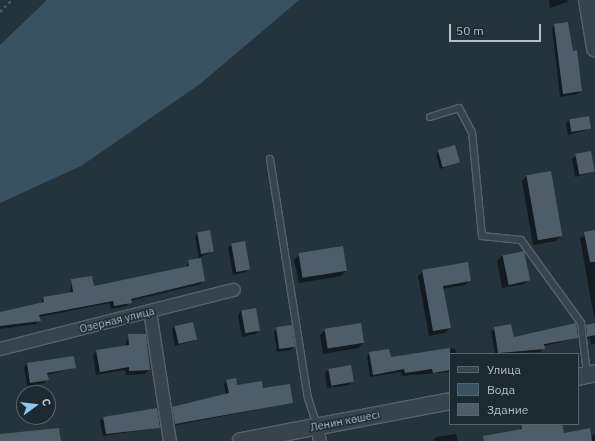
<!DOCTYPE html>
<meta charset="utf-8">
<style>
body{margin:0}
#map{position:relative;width:595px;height:441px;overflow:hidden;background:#25333c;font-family:"IBM Plex Sans",sans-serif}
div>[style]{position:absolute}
.water>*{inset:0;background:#395263}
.shadow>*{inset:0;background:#0007}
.building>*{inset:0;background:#4e5d67;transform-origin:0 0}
.path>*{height:2px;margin-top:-1px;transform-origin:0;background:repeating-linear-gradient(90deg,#495d5c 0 3px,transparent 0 6px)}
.roads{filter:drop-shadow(1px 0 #56626a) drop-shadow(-1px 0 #56626a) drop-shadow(0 1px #56626a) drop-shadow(0 -1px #56626a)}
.service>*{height:6px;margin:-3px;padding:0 3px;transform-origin:3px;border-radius:3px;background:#38444d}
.minor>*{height:12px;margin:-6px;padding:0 6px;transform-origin:6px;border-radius:6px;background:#38444d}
.tertiary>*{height:16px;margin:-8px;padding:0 8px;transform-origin:8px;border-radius:8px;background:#38444d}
span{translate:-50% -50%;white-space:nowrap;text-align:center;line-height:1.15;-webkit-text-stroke:3px #1d2931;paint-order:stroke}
.street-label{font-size:11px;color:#b4bfc8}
.legend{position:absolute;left:449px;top:353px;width:130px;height:72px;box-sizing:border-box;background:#1d2931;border:1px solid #59656d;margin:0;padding:5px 7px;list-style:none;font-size:12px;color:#b4bfc8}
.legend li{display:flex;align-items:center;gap:8px;height:20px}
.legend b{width:20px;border:1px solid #59656d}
.north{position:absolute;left:16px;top:385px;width:40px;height:40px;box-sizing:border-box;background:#1d2931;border:1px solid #59656d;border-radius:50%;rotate:75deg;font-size:11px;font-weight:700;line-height:16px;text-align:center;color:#b4bfc8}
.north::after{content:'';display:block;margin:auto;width:14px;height:18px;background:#8dc7f4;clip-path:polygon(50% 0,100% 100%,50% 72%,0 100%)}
.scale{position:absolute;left:449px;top:24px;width:92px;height:18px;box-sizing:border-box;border:2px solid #b4bfc8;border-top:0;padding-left:5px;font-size:12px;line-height:14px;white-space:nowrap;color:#b4bfc8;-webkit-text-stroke:3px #1d2931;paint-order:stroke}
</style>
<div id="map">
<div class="water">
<div style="clip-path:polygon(47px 0,299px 0,200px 84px,81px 166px,0 203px,0 45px)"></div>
</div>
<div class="shadow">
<div style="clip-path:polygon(549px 0,567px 0,568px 2px,550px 8px)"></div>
<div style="clip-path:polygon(555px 25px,581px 91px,578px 94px,560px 97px,552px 28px)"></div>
<div style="clip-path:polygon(569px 120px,590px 129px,568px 135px,566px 123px)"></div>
<div style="clip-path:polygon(439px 150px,459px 162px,440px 169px,436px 154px)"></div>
<div style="clip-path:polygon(590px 152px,594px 172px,575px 177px,572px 158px)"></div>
<div style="clip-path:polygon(527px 176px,561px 236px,556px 241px,533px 245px,522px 181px)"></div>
<div style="clip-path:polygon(595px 231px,595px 317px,594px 317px,580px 238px)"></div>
<div style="clip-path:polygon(198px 233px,213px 252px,200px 257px,204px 280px,201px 284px,130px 301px,127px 306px,111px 309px,110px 303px,39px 317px,36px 324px,0 329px,0 313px,41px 304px,43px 298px,70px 294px,72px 280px,93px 287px,186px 268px,189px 261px,199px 259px,195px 237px)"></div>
<div style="clip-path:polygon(231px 245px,249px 269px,246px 272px,233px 275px,228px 248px)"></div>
<div style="clip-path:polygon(523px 253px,529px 279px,524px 284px,502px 288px,497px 261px,502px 256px)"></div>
<div style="clip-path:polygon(299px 255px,346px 271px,341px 276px,299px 283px,294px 260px)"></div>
<div style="clip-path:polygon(423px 271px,470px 280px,465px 285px,442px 289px,449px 328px,445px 333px,429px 336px,418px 276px)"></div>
<div style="clip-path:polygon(241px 311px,259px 331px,256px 334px,242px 337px,238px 315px)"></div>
<div style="clip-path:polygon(511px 325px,513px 339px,577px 338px,544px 346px,541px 352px,495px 354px,491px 331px)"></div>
<div style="clip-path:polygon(595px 325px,595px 344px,591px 345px,590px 338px,584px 339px,583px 329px)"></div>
<div style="clip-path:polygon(175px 326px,195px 340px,175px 346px,172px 329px)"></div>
<div style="clip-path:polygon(277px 329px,294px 347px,291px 350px,277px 352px,274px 332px)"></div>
<div style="clip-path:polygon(325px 330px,363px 343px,358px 348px,323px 354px,320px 335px)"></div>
<div style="clip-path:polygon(129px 335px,149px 370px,145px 374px,126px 375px,125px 370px,96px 375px,93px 355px,97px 351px,125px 346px)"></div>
<div style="clip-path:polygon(455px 348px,456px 354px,450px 354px,450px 372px,402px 376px,401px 372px,370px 377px,367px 356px,370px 353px,390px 358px)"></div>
<div style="clip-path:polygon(27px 364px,75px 368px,47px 375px,45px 383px,27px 386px,24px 367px)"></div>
<div style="clip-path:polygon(350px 366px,353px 381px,349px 385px,327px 388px,325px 373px,328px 370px)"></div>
<div style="clip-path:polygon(227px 381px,236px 386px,263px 389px,292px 403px,172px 426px,170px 411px,173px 408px,226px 395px,224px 384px)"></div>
<div style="clip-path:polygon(103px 418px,159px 428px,103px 436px,100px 421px)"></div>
<div style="clip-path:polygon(561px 424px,497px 441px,519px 431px,522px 425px)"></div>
<div style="clip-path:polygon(456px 434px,458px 441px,433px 441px,436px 437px)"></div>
<div style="clip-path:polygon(595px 435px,595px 441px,573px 441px,590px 436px)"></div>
</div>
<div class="building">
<div style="clip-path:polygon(568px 22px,573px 51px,577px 50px,582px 91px,563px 94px,554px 24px)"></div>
<div style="left:589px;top:116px;width:13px;height:20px;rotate:81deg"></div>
<div style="left:455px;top:145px;width:18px;height:18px;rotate:74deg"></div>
<div style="left:591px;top:151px;width:21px;height:16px;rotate:79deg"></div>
<div style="left:551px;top:171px;width:66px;height:25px;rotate:80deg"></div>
<div style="left:210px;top:230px;width:22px;height:13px;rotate:80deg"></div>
<div style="clip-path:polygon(595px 230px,595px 262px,590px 262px,584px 232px)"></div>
<div style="left:245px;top:241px;width:29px;height:14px;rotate:80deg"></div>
<div style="left:343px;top:246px;width:25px;height:45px;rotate:81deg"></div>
<div style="left:524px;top:251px;width:30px;height:22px;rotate:78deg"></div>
<div style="clip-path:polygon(201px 258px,205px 281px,131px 299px,132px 303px,114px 306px,113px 301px,39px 315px,41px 321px,0 326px,0 312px,44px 302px,43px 297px,73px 292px,71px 279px,92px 276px,94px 286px,189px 266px,188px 260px)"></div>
<div style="clip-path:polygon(468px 262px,471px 281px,443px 286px,451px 328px,433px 331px,422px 270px)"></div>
<div style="left:256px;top:308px;width:23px;height:15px;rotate:80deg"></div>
<div style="left:193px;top:322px;width:18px;height:19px;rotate:77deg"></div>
<div style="left:361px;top:323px;width:20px;height:37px;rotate:81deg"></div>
<div style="clip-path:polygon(576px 323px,578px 338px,544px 344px,545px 349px,498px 353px,494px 327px,511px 324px,514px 337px)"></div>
<div style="clip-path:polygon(595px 323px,595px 335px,587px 337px,586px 325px)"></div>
<div style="left:292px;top:325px;width:22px;height:16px;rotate:82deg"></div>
<div style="clip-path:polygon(128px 334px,146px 334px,150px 370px,129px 371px,129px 367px,100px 372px,96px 350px,129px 345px)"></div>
<div style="clip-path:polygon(450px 348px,450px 370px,433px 373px,432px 369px,405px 373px,404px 369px,373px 375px,369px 352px,389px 349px,391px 357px)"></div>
<div style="clip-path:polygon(74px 356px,76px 368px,47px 373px,49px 380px,30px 383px,27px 363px)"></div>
<div style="left:351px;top:365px;width:17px;height:23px;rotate:80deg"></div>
<div style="clip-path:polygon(236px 378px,237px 385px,262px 381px,263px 388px,290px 384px,293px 403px,175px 424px,172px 407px,229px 393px,226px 380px)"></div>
<div style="clip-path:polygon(157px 408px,160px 428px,106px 434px,103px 417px)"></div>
<div style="clip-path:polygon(521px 424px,562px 424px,564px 433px,590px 428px,592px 441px,484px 441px,483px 436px,522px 429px)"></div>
<div style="clip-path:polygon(59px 428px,61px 441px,0 441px,0 434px)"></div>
</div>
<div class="path">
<div style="left:0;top:12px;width:17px;rotate:-45deg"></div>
</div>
<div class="roads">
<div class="service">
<div style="left:430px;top:117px;width:30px;rotate:-17deg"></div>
<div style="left:459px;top:108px;width:27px;rotate:62deg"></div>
<div style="left:472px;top:132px;width:104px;rotate:84.5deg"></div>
<div style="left:482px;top:236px;width:39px;rotate:6deg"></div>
<div style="left:521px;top:240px;width:102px;rotate:54.1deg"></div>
<div style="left:581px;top:323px;width:50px;rotate:83.2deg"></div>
<div style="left:270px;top:159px;width:242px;rotate:81deg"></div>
<div style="left:308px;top:398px;width:29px;rotate:72deg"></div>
</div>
<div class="minor">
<div style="left:150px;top:311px;width:132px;rotate:81.3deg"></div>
<div style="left:0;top:349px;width:241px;rotate:-14.2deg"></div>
<div style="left:317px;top:426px;width:15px;rotate:79deg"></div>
</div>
<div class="tertiary">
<div style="left:587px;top:0;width:49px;rotate:80.5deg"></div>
<div style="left:578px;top:377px;width:17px;rotate:-13deg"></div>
<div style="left:241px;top:441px;width:213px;rotate:-10.8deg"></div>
</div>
</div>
<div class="street-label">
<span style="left:117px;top:320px;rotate:-14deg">Озерная улица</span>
<span style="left:345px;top:421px;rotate:-11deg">Ленин көшесі</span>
</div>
<ul class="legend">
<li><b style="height:5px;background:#38444d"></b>Улица</li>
<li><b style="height:11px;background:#395263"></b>Вода</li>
<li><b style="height:11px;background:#4e5d67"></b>Здание</li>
</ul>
<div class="north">С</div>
<div class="scale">50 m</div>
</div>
